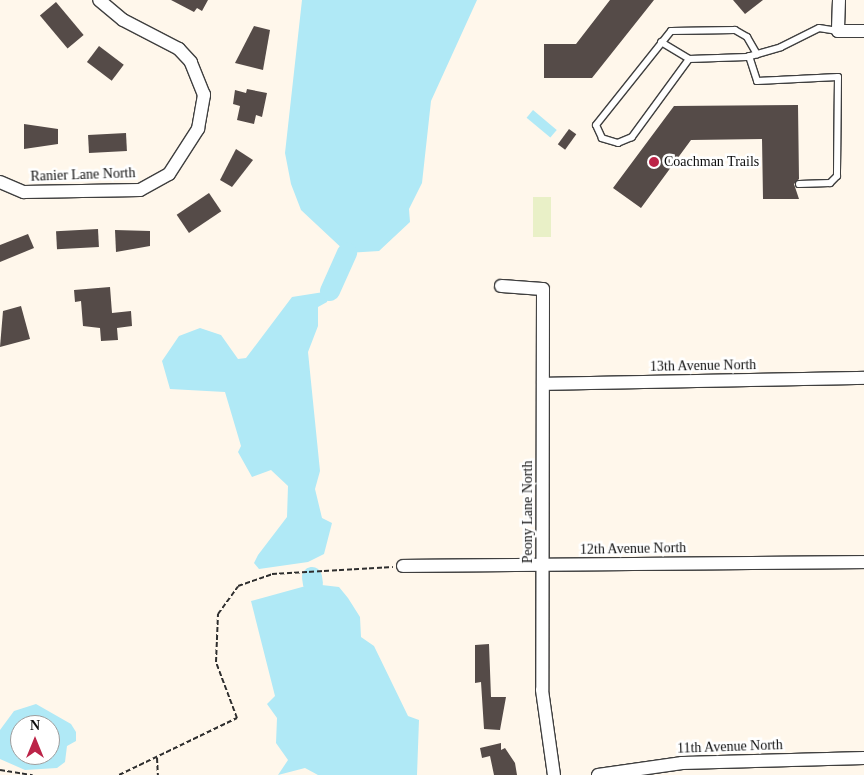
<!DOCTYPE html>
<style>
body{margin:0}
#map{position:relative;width:864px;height:775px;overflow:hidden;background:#fff7eb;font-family:"Times New Roman",serif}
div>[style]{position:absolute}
.pitch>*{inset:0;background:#e9f0c7;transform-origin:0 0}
.water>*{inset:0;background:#b0e9f6;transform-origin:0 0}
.river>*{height:20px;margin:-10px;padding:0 10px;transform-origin:10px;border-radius:10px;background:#b0e9f6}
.building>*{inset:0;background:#554b48;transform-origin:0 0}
.path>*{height:2px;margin-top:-1px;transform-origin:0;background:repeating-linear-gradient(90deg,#2e2e2e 0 5px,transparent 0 7.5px)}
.roads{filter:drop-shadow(1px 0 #3f3f3f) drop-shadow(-1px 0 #3f3f3f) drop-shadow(0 1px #3f3f3f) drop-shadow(0 -1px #3f3f3f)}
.lane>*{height:6px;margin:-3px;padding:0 3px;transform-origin:3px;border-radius:3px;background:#fff}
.street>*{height:12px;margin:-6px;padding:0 6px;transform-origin:6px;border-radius:6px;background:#fff}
.dots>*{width:14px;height:14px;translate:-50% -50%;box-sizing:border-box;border:2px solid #fff;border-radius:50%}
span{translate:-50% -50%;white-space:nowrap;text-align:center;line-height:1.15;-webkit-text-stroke:5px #fff;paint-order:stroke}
.poi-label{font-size:14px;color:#0c0c0c}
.left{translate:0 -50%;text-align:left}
.street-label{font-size:14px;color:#0c0c0c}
.north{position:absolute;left:10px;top:715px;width:50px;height:50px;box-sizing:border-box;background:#fff;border:1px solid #9e9e9e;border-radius:50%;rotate:0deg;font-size:14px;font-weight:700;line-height:20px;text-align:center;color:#0c0c0c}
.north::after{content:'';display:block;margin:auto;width:18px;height:22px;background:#bc2448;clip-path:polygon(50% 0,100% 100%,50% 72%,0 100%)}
</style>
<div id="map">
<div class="pitch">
<div style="left:533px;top:197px;width:18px;height:40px"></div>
</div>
<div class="water">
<div style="clip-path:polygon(302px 0,477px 0,431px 101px,422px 183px,409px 209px,410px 222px,379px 251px,347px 253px,301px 210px,291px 184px,285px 153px)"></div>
<div style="left:533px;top:110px;width:31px;height:10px;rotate:40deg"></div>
<div style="clip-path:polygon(330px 291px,327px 302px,318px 307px,318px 326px,308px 352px,320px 471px,315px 489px,322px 518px,332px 523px,324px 554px,308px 562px,259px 569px,254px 563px,258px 555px,287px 517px,288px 486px,271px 470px,252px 477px,238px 452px,241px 446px,225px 392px,170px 389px,162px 361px,179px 336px,200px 328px,221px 335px,238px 359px,246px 358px,292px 297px)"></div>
<div style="clip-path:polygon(313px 584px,339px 587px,348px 598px,360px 617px,361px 637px,374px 646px,408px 716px,419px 720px,417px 775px,318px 775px,305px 768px,278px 775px,288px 760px,276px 743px,277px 718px,267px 704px,275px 696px,251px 601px)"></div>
<div style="clip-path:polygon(evenodd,36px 704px,71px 724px,76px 732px,76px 741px,67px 746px,65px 762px,57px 768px,25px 770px,0 759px,0 730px,14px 711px,36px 704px,20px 725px,50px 725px,50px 755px,20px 755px,20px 725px)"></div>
</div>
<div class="river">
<div style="left:330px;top:291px;width:42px;rotate:-65.9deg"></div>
<div style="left:312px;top:577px;width:7px;rotate:82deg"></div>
</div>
<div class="building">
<div style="clip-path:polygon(171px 0,208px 0,202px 11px,197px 8px,194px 12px)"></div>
<div style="clip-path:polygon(610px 0,654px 0,592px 78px,544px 78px,544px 44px,576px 44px)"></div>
<div style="clip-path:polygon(733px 0,763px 0,745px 14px)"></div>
<div style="left:56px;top:2px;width:43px;height:21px;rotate:50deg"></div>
<div style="clip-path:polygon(254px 26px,270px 30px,263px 70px,235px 63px)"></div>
<div style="left:99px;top:46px;width:31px;height:20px;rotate:37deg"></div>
<div style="clip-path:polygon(247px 89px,267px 93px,262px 117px,256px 115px,254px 124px,237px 120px,240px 106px,233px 104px,235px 90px,246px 93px)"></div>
<div style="clip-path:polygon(798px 105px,799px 179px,794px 184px,799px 199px,763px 199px,762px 139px,691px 140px,641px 208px,613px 188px,674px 106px)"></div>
<div style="clip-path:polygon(24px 124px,58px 129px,58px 144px,24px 149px)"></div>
<div style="left:569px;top:129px;width:9px;height:19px;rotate:36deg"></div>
<div style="left:126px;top:133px;width:18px;height:38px;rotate:87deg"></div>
<div style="clip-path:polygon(236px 149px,253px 160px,232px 187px,220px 180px)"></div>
<div style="left:209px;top:193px;width:22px;height:39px;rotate:56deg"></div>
<div style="left:98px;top:229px;width:18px;height:42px;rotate:87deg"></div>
<div style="clip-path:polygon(115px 230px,150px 231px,150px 246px,116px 252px)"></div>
<div style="clip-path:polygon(28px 234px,34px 248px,0 262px,0 245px)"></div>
<div style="clip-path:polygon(110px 287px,112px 313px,131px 311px,132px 326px,117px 328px,118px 340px,101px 341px,100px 328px,83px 326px,81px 301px,75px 302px,74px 290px)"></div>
<div style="clip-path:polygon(21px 306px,30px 339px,0 347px,3px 311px)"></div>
<div style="clip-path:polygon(489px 644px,491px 697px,506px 697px,500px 730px,484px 729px,481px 682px,475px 683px,475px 645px)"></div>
<div style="clip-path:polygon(501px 743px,501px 750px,505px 748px,515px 763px,517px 775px,494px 775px,490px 756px,482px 758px,480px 748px)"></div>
</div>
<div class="path">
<div style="left:157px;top:758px;width:17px;rotate:87deg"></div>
<div style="left:0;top:770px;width:33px;rotate:9deg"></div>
<div style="left:119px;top:775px;width:131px;rotate:-25.8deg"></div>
<div style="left:237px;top:718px;width:60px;rotate:-110.6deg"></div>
<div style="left:216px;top:662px;width:48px;rotate:-87.6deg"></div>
<div style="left:218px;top:614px;width:34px;rotate:-54deg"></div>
<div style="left:238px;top:586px;width:36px;rotate:-19deg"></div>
<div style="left:272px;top:574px;width:121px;rotate:-3.3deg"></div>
</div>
<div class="roads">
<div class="lane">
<div style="left:661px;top:42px;width:33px;rotate:31deg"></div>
<div style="left:689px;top:59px;width:58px;rotate:-2deg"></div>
<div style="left:747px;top:57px;width:35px;rotate:-16deg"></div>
<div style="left:781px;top:47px;width:42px;rotate:-26.6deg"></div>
<div style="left:819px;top:28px;width:19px;rotate:9deg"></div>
<div style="left:749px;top:56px;width:26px;rotate:72deg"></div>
<div style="left:757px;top:81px;width:81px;rotate:-2.8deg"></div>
<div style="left:838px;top:77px;width:99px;rotate:90.6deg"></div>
<div style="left:837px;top:176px;width:10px;rotate:135deg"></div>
<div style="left:830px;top:183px;width:31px;rotate:178deg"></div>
<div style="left:689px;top:59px;width:97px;rotate:126.2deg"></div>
<div style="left:632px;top:137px;width:15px;rotate:157deg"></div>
<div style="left:618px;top:143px;width:17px;rotate:-163deg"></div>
<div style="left:602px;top:138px;width:14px;rotate:-115deg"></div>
<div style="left:596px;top:125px;width:120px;rotate:-51.4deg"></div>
<div style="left:671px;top:31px;width:64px;rotate:-0.9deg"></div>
<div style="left:735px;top:30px;width:14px;rotate:30deg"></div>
<div style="left:747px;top:37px;width:20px;rotate:60deg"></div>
</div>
<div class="street">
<div style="left:839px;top:0;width:31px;rotate:92deg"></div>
<div style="left:838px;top:31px;width:26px"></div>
<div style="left:0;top:182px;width:26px;rotate:23deg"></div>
<div style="left:24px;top:192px;width:116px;rotate:-1deg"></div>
<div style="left:140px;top:190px;width:33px;rotate:-29deg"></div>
<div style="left:169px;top:174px;width:54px;rotate:-57.2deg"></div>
<div style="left:198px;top:129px;width:35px;rotate:-80deg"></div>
<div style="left:204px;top:95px;width:35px;rotate:-112deg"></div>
<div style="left:191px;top:62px;width:18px;rotate:-133deg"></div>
<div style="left:179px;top:49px;width:63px;rotate:-152.6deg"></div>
<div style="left:123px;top:20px;width:31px;rotate:-140deg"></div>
<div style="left:501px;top:286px;width:42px;rotate:4.1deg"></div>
<div style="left:543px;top:289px;width:401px;rotate:90.1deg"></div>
<div style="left:542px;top:690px;width:86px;rotate:82deg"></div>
<div style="left:543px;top:384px;width:321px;rotate:-1.1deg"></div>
<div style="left:403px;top:566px;width:461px;rotate:-0.5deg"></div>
<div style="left:598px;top:775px;width:85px;rotate:-8.1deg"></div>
<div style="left:682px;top:763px;width:182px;rotate:-1.6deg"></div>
</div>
</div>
<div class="dots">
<div style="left:654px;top:162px;background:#bc2448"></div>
</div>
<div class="poi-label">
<span class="left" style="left:664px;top:162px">Coachman Trails</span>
</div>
<div class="street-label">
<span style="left:83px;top:175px;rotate:-2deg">Ranier Lane North</span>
<span style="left:703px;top:366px;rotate:-1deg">13th Avenue North</span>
<span style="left:528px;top:512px;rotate:-90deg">Peony Lane North</span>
<span style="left:633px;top:549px;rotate:-1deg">12th Avenue North</span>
<span style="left:730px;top:747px;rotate:-2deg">11th Avenue North</span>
</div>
<div class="north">N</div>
</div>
